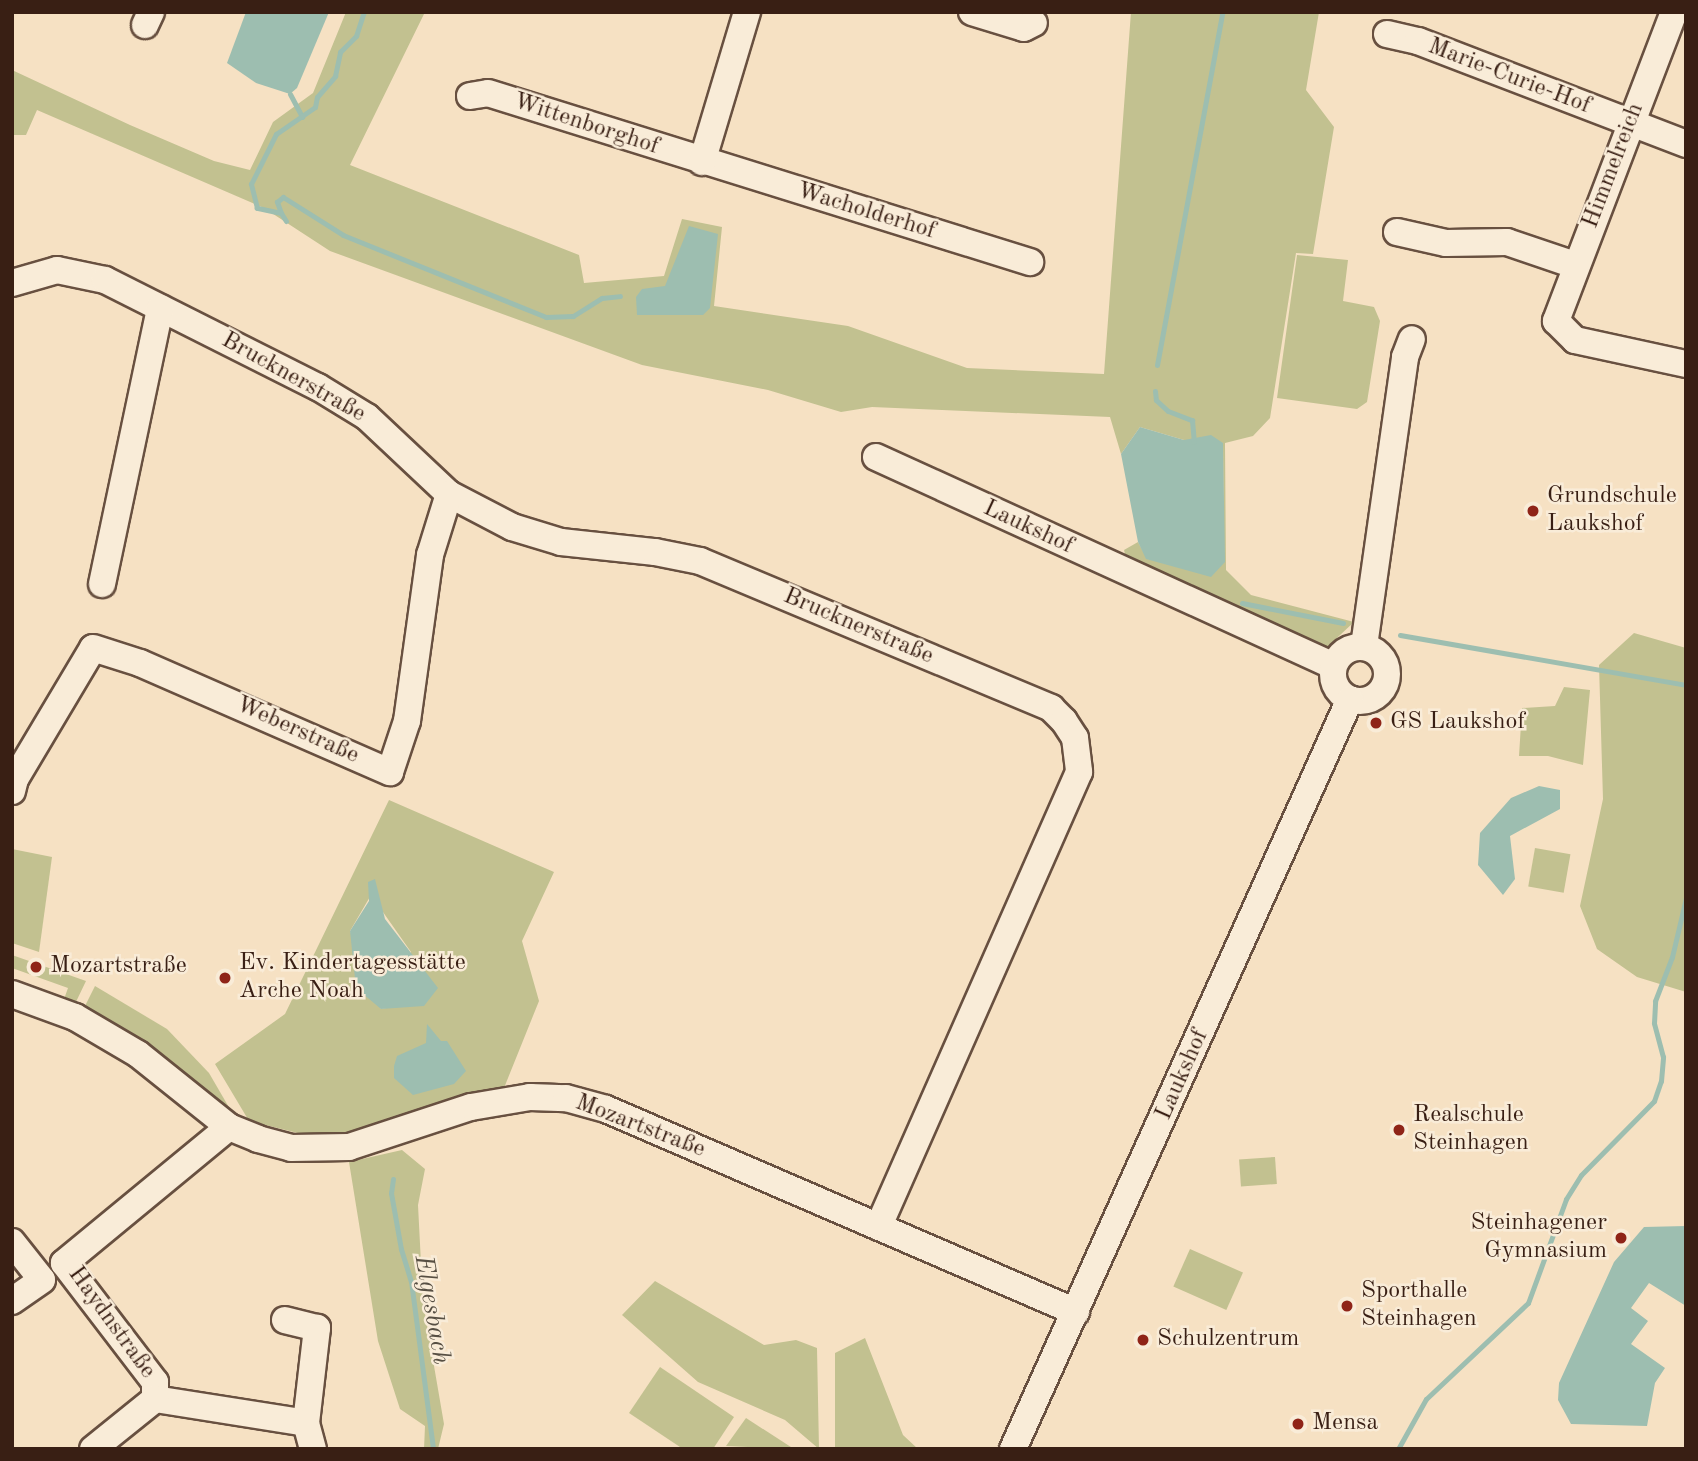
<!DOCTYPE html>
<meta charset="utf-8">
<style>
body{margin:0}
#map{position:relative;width:1698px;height:1461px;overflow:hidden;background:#f6e1c3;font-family:"Old Standard TT",serif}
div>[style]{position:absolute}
.green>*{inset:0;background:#c2c190;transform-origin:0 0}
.water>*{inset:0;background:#9dbeb0}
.stream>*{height:5px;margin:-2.5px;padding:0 2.5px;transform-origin:2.5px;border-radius:2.5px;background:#9dbeb0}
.roads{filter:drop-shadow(2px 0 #685040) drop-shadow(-2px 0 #685040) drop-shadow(0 2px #685040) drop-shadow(0 -2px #685040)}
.minor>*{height:26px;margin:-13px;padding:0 13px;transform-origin:13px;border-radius:13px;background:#f9ecd8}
.minor>.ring{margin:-13px;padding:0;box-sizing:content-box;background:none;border:26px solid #f9ecd8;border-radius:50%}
.dots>*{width:19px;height:19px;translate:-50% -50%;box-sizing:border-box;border:4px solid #f9ecd8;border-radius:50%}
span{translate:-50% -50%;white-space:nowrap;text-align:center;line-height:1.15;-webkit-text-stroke:5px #f9ecd8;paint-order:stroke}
.street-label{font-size:24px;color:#391f14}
.poi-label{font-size:24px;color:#391f14}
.left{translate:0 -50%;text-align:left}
.right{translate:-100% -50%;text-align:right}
.water-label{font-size:26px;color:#574f43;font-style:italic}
.frame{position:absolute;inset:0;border:14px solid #391f14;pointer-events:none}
</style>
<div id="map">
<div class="green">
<div style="clip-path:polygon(346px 12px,425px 12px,350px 165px,579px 255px,584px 283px,664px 276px,682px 219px,722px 227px,714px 306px,848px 326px,967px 368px,1104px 374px,1131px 12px,1319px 12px,1306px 90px,1334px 127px,1313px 254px,1296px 253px,1270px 418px,1253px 436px,1225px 443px,1226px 570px,1251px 595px,1354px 622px,1324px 650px,1128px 567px,1124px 550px,1138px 542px,1147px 559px,1224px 562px,1223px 443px,1184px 440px,1140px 427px,1121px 454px,1110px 417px,872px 407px,841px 412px,768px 390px,642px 365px,330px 251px,264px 208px,37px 110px,26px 135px,12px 135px,12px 70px,130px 125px,214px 161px,250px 170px,273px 122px,313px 93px)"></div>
<div style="clip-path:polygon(1297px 255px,1348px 260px,1343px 301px,1374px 307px,1380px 321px,1367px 402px,1357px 409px,1277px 398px)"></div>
<div style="clip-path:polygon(1634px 633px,1686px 648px,1686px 992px,1637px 977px,1597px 949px,1580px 906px,1603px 799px,1599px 665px)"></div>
<div style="clip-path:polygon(1564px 687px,1590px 690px,1583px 765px,1548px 756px,1519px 756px,1522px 708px,1555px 706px)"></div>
<div style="clip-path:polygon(evenodd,389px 800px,554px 872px,522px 941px,539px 1001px,504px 1088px,344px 1134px,302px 1134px,249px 1121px,215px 1064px,285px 1014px,389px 800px,371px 895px,411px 952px,412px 1003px,381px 1009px,350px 931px,371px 895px)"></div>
<div style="left:1535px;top:848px;width:36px;height:39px;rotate:10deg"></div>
<div style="clip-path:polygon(12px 849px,52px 857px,39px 952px,12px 943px)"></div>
<div style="clip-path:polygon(12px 955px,86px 981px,74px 1006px,63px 1002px,68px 988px,12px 968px)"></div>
<div style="clip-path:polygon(95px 986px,167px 1029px,209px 1073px,234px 1116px,88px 1013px,85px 1006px)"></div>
<div style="clip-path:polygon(402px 1150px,425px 1169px,418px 1205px,423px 1302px,444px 1424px,438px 1449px,424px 1449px,425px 1426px,400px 1409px,378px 1341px,349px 1162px)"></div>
<div style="left:1275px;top:1157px;width:27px;height:36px;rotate:86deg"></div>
<div style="left:1190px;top:1249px;width:58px;height:41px;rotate:24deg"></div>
<div style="clip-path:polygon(655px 1281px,764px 1345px,796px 1340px,817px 1348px,819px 1449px,785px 1420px,698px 1382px,622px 1315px)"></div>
<div style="clip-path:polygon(865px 1338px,903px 1435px,918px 1449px,835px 1449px,835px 1353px)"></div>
<div style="clip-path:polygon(660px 1367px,734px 1417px,713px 1449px,683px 1449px,629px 1413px)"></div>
<div style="clip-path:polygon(746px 1418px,794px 1449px,726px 1446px)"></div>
</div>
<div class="water">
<div style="clip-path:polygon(246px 12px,329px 12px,297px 88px,290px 94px,256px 83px,227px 63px)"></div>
<div style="clip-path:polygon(689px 226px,718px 234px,710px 308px,703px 315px,637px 315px,636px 297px,642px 289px,665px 286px)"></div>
<div style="clip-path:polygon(1140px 427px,1184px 440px,1211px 435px,1223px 443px,1225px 562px,1211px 577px,1146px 559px,1138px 542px,1121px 454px)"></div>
<div style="clip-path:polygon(1539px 786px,1560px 790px,1560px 809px,1510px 836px,1515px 879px,1503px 895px,1478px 865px,1480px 833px,1511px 798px)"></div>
<div style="clip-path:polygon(375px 879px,385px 919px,438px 988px,424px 1006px,381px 1009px,356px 988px,350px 931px,369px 901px,368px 882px)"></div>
<div style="clip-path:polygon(427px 1024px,441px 1041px,447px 1041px,466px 1071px,454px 1084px,413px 1095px,394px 1078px,394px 1066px,397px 1056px,426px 1043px)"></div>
<div style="clip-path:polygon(1686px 1226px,1686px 1306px,1649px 1283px,1631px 1308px,1648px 1321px,1631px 1344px,1665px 1368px,1655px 1383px,1647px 1426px,1571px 1424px,1558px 1400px,1559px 1383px,1614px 1262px,1644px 1227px)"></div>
</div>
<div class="stream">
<div style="left:290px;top:94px;width:26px;rotate:62deg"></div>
<div style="left:281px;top:213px;width:12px;rotate:-110deg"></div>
<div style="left:277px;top:202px;width:8px;rotate:-40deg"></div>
<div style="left:283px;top:197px;width:71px;rotate:32.3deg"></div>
<div style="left:343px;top:235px;width:219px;rotate:22deg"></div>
<div style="left:546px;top:317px;width:27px;rotate:-2deg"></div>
<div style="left:573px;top:316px;width:34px;rotate:-32deg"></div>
<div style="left:602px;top:298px;width:18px;rotate:-6deg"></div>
<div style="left:286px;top:221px;width:9px;rotate:-122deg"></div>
<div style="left:281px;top:213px;width:25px;rotate:-168deg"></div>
<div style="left:257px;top:208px;width:25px;rotate:-104deg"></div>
<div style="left:251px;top:184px;width:56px;rotate:-63.4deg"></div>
<div style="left:276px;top:134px;width:47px;rotate:-34.7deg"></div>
<div style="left:315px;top:107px;width:10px;rotate:-79deg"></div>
<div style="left:317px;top:97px;width:28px;rotate:-49deg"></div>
<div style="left:335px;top:76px;width:25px;rotate:-78deg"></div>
<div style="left:340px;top:52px;width:23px;rotate:-45deg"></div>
<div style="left:356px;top:36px;width:25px;rotate:-72deg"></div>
<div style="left:1157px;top:365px;width:358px;rotate:-79.5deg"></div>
<div style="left:1155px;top:391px;width:9px;rotate:84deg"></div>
<div style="left:1156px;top:400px;width:16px;rotate:43deg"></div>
<div style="left:1168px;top:411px;width:26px;rotate:21deg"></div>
<div style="left:1192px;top:420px;width:22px;rotate:85deg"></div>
<div style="left:1242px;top:603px;width:103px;rotate:11.2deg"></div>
<div style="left:1400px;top:635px;width:290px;rotate:9.9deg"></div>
<div style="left:393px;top:1179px;width:14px;rotate:98deg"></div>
<div style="left:391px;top:1193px;width:57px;rotate:79.9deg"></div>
<div style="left:401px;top:1249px;width:34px;rotate:73deg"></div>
<div style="left:411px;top:1281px;width:169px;rotate:82.5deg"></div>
<div style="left:1398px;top:1449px;width:57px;rotate:-60.8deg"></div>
<div style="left:1426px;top:1399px;width:140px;rotate:-43.3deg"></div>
<div style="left:1528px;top:1303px;width:111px;rotate:-69.9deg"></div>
<div style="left:1566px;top:1199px;width:28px;rotate:-58deg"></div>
<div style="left:1581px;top:1175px;width:104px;rotate:-45.4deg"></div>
<div style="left:1654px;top:1101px;width:21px;rotate:-71deg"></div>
<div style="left:1661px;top:1081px;width:24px;rotate:-85deg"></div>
<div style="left:1663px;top:1057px;width:35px;rotate:-105deg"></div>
<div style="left:1654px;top:1023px;width:22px;rotate:-87deg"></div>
<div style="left:1655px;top:1001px;width:47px;rotate:-68.9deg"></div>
<div style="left:1672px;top:957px;width:61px;rotate:-76.7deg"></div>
</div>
<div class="roads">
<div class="minor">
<div style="left:972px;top:12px;width:54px;rotate:17.1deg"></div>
<div style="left:1024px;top:28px;width:11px;rotate:-27deg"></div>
<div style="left:1674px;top:12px;width:331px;rotate:110.9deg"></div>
<div style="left:1556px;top:321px;width:27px;rotate:45deg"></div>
<div style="left:1575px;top:340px;width:114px;rotate:12.2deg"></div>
<div style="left:145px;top:25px;width:14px;rotate:-65deg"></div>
<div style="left:1387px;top:34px;width:32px;rotate:13deg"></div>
<div style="left:1418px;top:41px;width:287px;rotate:21deg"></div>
<div style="left:470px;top:96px;width:18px;rotate:-9deg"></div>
<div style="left:488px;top:93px;width:568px;rotate:17.32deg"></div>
<div style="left:702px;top:162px;width:157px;rotate:-73.3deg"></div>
<div style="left:1397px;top:232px;width:50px;rotate:12.7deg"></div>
<div style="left:1446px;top:243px;width:61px;rotate:-0.9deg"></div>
<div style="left:1507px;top:242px;width:72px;rotate:18.7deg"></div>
<div style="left:12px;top:283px;width:47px;rotate:-16.1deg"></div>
<div style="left:57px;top:270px;width:49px;rotate:11.8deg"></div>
<div style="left:105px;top:280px;width:238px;rotate:26.7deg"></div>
<div style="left:318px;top:387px;width:57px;rotate:31.5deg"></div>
<div style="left:367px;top:417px;width:112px;rotate:43.2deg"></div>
<div style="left:449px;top:494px;width:71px;rotate:27.6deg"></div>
<div style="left:512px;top:527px;width:51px;rotate:17deg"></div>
<div style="left:561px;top:542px;width:95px;rotate:6.1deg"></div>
<div style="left:655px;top:552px;width:46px;rotate:11.3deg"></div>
<div style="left:700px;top:561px;width:381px;rotate:22.7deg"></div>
<div style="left:1051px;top:708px;width:18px;rotate:45deg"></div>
<div style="left:1064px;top:721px;width:20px;rotate:57deg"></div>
<div style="left:1075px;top:738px;width:34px;rotate:83deg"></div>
<div style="left:1079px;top:772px;width:497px;rotate:113.8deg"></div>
<div style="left:876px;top:457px;width:503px;rotate:24.53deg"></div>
<div style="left:102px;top:584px;width:282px;rotate:-78.1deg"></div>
<div style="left:1364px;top:646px;width:292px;rotate:-81.9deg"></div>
<div style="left:1405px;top:357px;width:19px;rotate:-69deg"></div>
<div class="ring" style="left:1333px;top:647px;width:28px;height:28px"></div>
<div style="left:12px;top:791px;width:12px;rotate:-76deg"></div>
<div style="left:15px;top:779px;width:152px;rotate:-59.2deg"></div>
<div style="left:93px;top:648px;width:49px;rotate:17.7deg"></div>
<div style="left:140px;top:663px;width:273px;rotate:23.6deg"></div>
<div style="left:390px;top:772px;width:54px;rotate:-71.6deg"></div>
<div style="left:407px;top:721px;width:168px;rotate:-82.1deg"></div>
<div style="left:430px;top:555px;width:64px;rotate:-72.7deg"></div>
<div style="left:12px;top:994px;width:67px;rotate:20.1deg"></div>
<div style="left:75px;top:1017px;width:73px;rotate:30.4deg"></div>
<div style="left:138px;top:1054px;width:117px;rotate:38.7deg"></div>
<div style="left:229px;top:1127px;width:31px;rotate:22deg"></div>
<div style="left:258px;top:1139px;width:34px;rotate:15deg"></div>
<div style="left:291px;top:1148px;width:58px;rotate:-1deg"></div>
<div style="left:349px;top:1147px;width:128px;rotate:-18.2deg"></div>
<div style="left:471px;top:1107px;width:60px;rotate:-9.6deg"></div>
<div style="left:530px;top:1097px;width:36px;rotate:2deg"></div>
<div style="left:566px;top:1098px;width:41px;rotate:15.4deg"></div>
<div style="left:606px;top:1109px;width:512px;rotate:23.36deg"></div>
<div style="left:229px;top:1127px;width:214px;rotate:140.5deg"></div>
<div style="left:64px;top:1263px;width:150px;rotate:52.6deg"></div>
<div style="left:155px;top:1382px;width:17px;rotate:90deg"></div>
<div style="left:155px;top:1399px;width:153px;rotate:9deg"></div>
<div style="left:306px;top:1423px;width:96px;rotate:-83.4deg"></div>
<div style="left:317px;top:1328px;width:33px;rotate:-166deg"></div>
<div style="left:12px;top:1242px;width:48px;rotate:51.7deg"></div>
<div style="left:42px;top:1280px;width:37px;rotate:145deg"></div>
<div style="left:306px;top:1423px;width:27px;rotate:75deg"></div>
<div style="left:93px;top:1449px;width:80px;rotate:-38.9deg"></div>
<div style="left:1013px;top:1449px;width:822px;rotate:-65.8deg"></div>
</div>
</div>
<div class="dots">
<div style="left:1533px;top:511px;background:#8f2418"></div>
<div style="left:1376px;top:723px;background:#8f2418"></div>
<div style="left:36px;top:967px;background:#8f2418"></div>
<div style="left:225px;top:978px;background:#8f2418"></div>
<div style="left:1399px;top:1130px;background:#8f2418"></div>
<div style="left:1621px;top:1238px;background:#8f2418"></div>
<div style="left:1347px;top:1306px;background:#8f2418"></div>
<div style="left:1143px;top:1340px;background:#8f2418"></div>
<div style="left:1298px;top:1424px;background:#8f2418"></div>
</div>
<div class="street-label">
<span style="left:1509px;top:77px;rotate:21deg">Marie-Curie-Hof</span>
<span style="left:586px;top:125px;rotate:18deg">Wittenborghof</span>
<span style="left:1614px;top:166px;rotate:-69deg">Himmelreich</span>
<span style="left:866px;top:212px;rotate:17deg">Wacholderhof</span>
<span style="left:293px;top:378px;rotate:29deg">Brucknerstraße</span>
<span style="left:1028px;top:528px;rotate:25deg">Laukshof</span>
<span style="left:858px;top:627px;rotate:23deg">Brucknerstraße</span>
<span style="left:297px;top:731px;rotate:24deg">Weberstraße</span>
<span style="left:1183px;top:1075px;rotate:-66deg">Laukshof</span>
<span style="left:640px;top:1127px;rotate:21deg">Mozartstraße</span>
<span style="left:111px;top:1323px;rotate:54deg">Haydnstraße</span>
</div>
<div class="poi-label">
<span class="left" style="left:1547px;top:511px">Grundschule<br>Laukshof</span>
<span class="left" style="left:1390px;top:723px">GS Laukshof</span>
<span class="left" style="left:239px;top:978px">Ev. Kindertagesstätte<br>Arche Noah</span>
<span class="left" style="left:50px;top:967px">Mozartstraße</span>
<span class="left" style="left:1413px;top:1130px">Realschule<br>Steinhagen</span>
<span class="right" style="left:1607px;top:1238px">Steinhagener<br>Gymnasium</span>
<span class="left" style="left:1361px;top:1306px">Sporthalle<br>Steinhagen</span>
<span class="left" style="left:1157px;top:1340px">Schulzentrum</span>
<span class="left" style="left:1312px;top:1424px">Mensa</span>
</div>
<div class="water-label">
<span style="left:431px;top:1310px;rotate:80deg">Elgesbach</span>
</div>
<div class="frame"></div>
</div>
